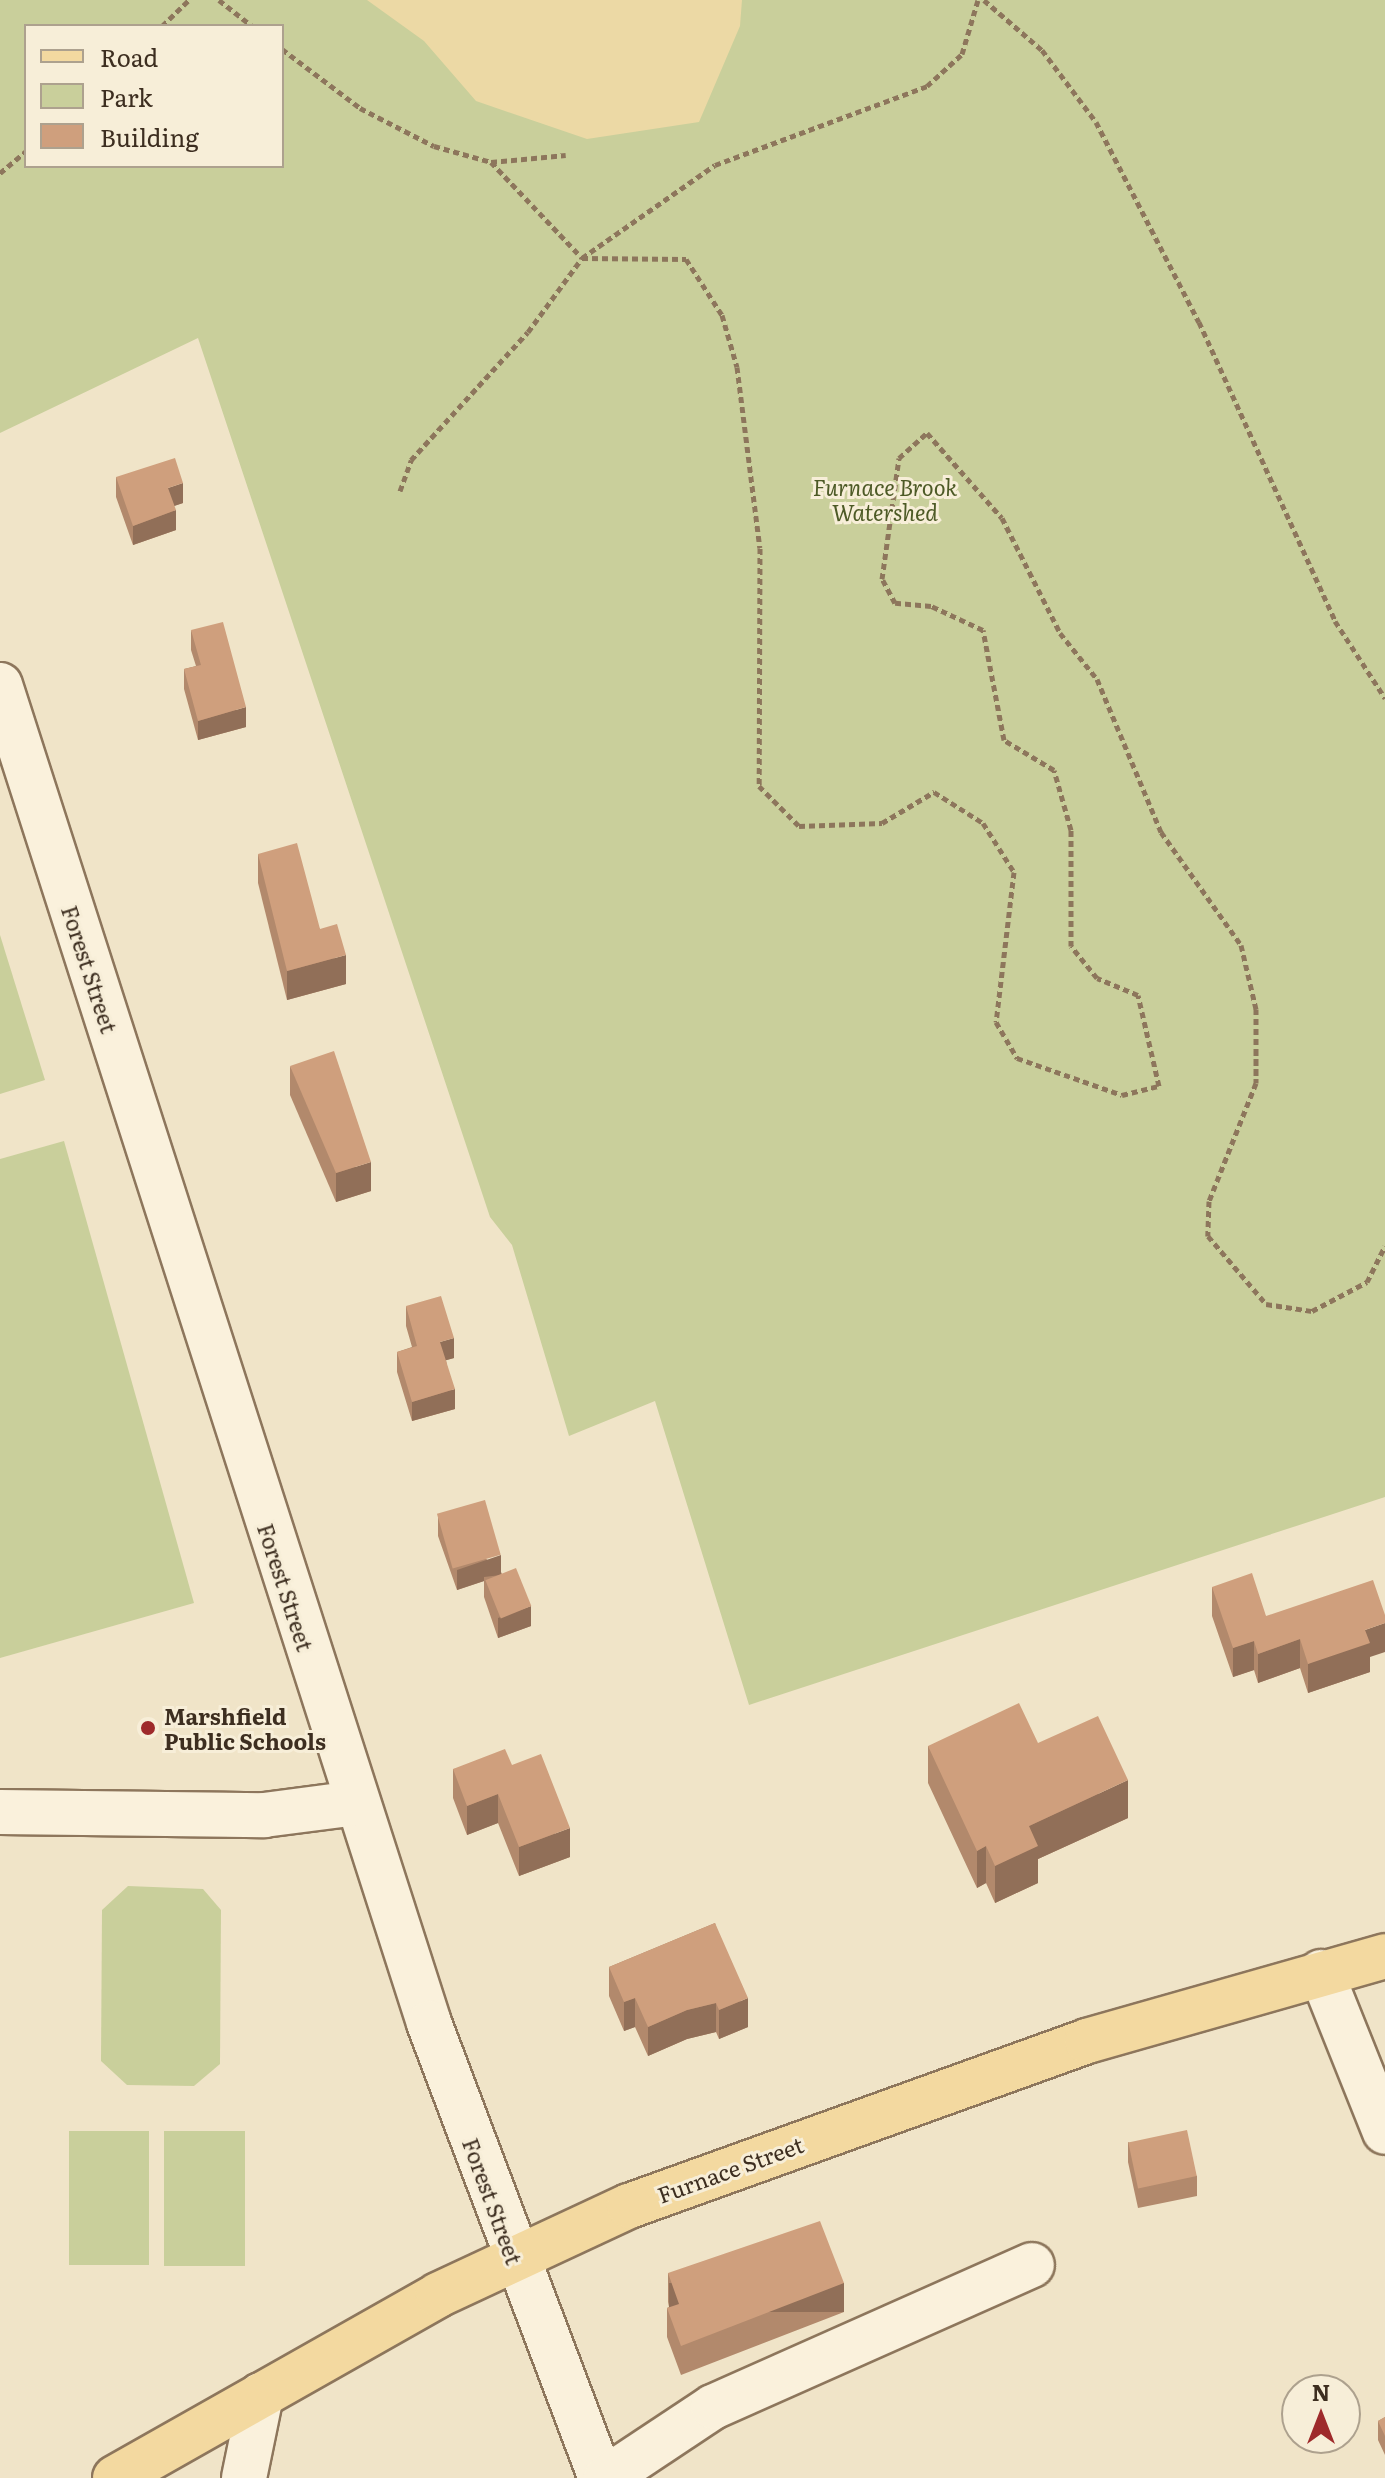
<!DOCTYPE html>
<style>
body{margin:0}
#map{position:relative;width:1385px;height:2478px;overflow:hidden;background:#f0e4c8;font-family:Literata,serif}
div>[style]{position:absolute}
.green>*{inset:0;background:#c9cf9b;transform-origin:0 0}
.sand>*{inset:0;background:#ecd9a5}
.path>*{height:5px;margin-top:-2.5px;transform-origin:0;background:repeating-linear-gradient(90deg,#8d765c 0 6px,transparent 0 10px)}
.roads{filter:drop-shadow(2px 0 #8d765c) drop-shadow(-2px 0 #8d765c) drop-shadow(0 2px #8d765c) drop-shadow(0 -2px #8d765c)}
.minor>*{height:44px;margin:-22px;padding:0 22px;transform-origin:22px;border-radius:22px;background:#faf1dc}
.major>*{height:44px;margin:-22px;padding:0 22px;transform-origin:22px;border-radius:22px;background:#f3d9a0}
.wall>*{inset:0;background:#b2896c}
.shaded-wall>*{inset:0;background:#916f58;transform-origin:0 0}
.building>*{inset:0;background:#cf9f7d;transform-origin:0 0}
.dots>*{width:22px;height:22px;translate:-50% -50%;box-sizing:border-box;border:4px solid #f7eed8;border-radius:50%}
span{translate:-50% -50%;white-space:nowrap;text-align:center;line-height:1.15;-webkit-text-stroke:6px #f7eed8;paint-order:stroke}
.park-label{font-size:22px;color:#4d5a26;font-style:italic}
.street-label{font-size:22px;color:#3d2e20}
.poi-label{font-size:22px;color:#3d2e20;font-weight:700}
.left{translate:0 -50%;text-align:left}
.legend{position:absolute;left:24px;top:24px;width:260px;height:144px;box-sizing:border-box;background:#f7eed8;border:2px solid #ada18e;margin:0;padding:10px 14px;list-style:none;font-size:24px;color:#3d2e20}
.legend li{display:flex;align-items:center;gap:16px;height:40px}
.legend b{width:40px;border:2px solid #ada18e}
.north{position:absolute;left:1281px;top:2374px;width:80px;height:80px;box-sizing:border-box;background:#f7eed8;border:2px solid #ada18e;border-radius:50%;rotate:0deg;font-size:22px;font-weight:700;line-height:32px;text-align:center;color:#3d2e20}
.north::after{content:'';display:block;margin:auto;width:28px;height:36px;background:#9e2a2b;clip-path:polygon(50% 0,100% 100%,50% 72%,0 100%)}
</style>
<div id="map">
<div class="green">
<div style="clip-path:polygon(evenodd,0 0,1385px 0,1385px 1497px,749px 1705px,655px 1401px,569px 1436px,512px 1245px,490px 1217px,198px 338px,0 433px,0 0,26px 26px,282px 26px,282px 166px,26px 166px,26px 26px)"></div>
<div style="clip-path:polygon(0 935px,45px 1080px,0 1094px)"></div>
<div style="clip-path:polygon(64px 1141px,194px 1603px,0 1658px,0 1159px)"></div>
<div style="clip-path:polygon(128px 1886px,203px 1889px,221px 1910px,220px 2064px,194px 2086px,127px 2085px,101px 2061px,102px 1910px)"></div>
<div style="left:69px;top:2131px;width:80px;height:134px"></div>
<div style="left:164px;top:2131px;width:81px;height:135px"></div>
</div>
<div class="sand">
<div style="clip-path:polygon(367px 0,742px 0,740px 26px,699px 122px,587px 139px,476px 101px,424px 41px)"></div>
</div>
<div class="path">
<div style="left:219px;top:0;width:42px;rotate:38.2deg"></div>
<div style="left:984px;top:0;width:77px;rotate:40.8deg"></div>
<div style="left:1042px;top:50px;width:90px;rotate:53.1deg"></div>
<div style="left:1096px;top:122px;width:225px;rotate:62.8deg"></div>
<div style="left:1199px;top:322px;width:328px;rotate:65.5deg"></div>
<div style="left:1335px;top:621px;width:92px;rotate:57deg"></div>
<div style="left:162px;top:26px;width:37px;rotate:-44deg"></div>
<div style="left:282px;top:49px;width:98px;rotate:37.1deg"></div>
<div style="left:360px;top:108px;width:83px;rotate:27.2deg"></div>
<div style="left:434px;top:146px;width:59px;rotate:15.7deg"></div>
<div style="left:491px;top:162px;width:75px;rotate:-5.3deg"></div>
<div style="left:491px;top:162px;width:132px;rotate:46.5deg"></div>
<div style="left:582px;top:258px;width:162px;rotate:-35deg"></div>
<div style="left:715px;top:165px;width:226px;rotate:-20.4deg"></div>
<div style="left:927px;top:86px;width:47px;rotate:-42.4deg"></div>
<div style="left:962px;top:54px;width:56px;rotate:-73.5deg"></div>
<div style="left:0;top:173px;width:34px;rotate:-40deg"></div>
<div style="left:400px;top:491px;width:33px;rotate:-70deg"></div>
<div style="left:411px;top:460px;width:173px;rotate:-47.6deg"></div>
<div style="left:528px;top:332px;width:92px;rotate:-53.9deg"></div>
<div style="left:582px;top:258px;width:104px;rotate:0.6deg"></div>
<div style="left:686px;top:259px;width:67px;rotate:57.3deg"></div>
<div style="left:722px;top:315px;width:54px;rotate:73.9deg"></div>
<div style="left:737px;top:367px;width:182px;rotate:82.8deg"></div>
<div style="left:760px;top:548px;width:238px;rotate:90.2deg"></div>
<div style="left:759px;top:786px;width:57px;rotate:45deg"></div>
<div style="left:799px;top:826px;width:83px;rotate:-2.1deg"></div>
<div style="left:882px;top:823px;width:61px;rotate:-30.8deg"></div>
<div style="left:934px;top:792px;width:58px;rotate:32.3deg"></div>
<div style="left:983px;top:823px;width:58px;rotate:57.7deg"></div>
<div style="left:1014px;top:872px;width:151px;rotate:96.8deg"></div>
<div style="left:996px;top:1022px;width:42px;rotate:59.7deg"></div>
<div style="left:1017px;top:1058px;width:111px;rotate:19.4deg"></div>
<div style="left:1122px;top:1095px;width:38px;rotate:-14deg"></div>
<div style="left:1159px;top:1086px;width:93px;rotate:-103deg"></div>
<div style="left:1138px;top:995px;width:44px;rotate:-157.5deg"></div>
<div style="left:1097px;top:978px;width:41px;rotate:-129.1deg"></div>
<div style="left:1071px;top:946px;width:116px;rotate:-90deg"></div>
<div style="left:1071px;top:830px;width:62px;rotate:-105.8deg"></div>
<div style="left:1054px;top:770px;width:58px;rotate:-149deg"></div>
<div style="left:1004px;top:740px;width:112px;rotate:-100.8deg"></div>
<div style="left:983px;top:630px;width:57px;rotate:-155.2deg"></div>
<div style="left:931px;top:606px;width:36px;rotate:-175deg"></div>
<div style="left:895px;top:603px;width:27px;rotate:-118deg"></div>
<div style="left:882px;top:579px;width:122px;rotate:-82deg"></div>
<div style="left:899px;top:458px;width:38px;rotate:-42deg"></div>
<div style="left:927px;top:433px;width:113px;rotate:48.6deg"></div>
<div style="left:1002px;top:518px;width:129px;rotate:63.2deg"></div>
<div style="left:1060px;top:633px;width:59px;rotate:51.2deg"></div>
<div style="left:1097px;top:679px;width:166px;rotate:67.3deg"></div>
<div style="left:1161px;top:832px;width:138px;rotate:54.7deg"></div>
<div style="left:1241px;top:945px;width:66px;rotate:76.8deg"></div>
<div style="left:1256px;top:1009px;width:74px;rotate:90deg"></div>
<div style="left:1256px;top:1083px;width:127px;rotate:111.7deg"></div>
<div style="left:1209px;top:1201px;width:35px;rotate:92deg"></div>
<div style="left:1208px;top:1236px;width:89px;rotate:49.5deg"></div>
<div style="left:1266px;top:1304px;width:47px;rotate:8.7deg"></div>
<div style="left:1312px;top:1311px;width:62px;rotate:-27.8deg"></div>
<div style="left:1367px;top:1282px;width:40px;rotate:-63.4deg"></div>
</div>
<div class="roads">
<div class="minor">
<div style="left:0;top:685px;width:1405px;rotate:72.22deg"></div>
<div style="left:429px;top:2023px;width:486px;rotate:69.3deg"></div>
<div style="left:0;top:1812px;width:264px;rotate:0.7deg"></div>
<div style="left:264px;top:1815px;width:94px;rotate:-7.4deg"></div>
<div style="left:1321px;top:1972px;width:172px;rotate:68.2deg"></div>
<div style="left:244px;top:2478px;width:85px;rotate:-78.4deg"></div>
<div style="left:606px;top:2478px;width:128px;rotate:-33.6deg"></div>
<div style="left:713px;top:2407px;width:349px;rotate:-24deg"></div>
</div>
<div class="major">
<div style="left:115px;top:2478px;width:371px;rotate:-29.5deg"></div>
<div style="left:438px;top:2295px;width:211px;rotate:-25deg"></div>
<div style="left:629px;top:2206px;width:487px;rotate:-19.8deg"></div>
<div style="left:1087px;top:2041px;width:310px;rotate:-15.9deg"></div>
</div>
</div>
<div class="wall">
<div style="clip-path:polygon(116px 477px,183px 503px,174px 506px,176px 530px,133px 545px,116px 497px)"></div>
<div style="clip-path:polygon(191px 630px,246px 727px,198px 740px,184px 689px,184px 669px,196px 666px,191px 650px)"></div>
<div style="clip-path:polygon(258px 854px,320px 929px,346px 984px,287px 1000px,258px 883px)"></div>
<div style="clip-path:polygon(290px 1066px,371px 1191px,336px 1202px,290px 1095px)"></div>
<div style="clip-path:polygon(406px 1306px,454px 1358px,446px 1360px,455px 1409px,412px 1421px,397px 1372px,397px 1352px,412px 1347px,406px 1326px)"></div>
<div style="clip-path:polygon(438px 1516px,501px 1572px,531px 1626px,498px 1638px,484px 1597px,484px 1581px,457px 1590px,438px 1536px)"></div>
<div style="clip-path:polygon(1212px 1587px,1266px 1616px,1370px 1657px,1370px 1672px,1308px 1693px,1300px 1668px,1258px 1683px,1254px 1670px,1233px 1677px,1212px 1616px)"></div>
<div style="clip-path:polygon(1038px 1743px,1128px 1818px,1038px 1859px,1038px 1883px,995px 1903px,986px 1883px,977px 1888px,928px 1783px,928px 1746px)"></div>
<div style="clip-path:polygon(512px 1765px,570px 1857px,519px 1876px,498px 1823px,467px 1835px,453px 1798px,453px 1769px)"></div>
<div style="clip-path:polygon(715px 1923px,748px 2027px,719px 2039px,716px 2032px,687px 2039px,648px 2056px,635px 2027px,624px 2031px,609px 1996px,609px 1967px)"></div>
<div style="clip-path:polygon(1128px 2142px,1197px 2176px,1197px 2196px,1138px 2208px,1128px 2162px)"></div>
<div style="clip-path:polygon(668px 2273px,844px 2312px,681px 2375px,667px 2337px,667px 2308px,669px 2307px,668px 2302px)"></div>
<div style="clip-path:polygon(1385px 2417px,1385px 2455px,1378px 2440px,1378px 2421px)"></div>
</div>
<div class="shaded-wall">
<div style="clip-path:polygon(183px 483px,183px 503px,168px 508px,168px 488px)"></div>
<div style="clip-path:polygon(176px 510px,176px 530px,133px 545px,133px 526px)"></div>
<div style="clip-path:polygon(246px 707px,246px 727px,198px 740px,198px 721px)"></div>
<div style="clip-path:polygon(346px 955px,346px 984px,287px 1000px,287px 971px)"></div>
<div style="clip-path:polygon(371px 1162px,371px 1191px,336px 1202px,336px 1173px)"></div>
<div style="clip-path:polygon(454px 1338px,454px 1358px,440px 1362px,440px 1342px)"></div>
<div style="clip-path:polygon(455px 1389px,455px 1409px,412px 1421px,412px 1402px)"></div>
<div style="clip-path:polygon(501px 1555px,501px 1575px,484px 1577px,484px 1581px,457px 1590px,457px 1570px)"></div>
<div style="clip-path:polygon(531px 1606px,531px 1626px,498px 1638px,498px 1618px)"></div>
<div style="clip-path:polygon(1385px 1623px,1385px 1652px,1370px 1657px,1370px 1672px,1308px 1693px,1308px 1664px,1365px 1630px)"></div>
<div style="clip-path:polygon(1300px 1639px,1300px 1668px,1258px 1683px,1258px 1654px)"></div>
<div style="clip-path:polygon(1254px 1641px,1254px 1670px,1233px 1677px,1233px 1648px)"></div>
<div style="clip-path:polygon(1128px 1780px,1128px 1818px,1038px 1859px,1038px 1883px,995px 1903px,995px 1866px,1029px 1826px)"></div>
<div style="clip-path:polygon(498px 1794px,498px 1823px,467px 1835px,467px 1806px)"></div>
<div style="clip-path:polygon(570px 1828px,570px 1857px,519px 1876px,519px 1847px)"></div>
<div style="clip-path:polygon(986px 1846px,986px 1883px,977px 1888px,977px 1851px)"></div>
<div style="clip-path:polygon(635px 1998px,635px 2027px,624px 2031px,624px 2002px)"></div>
<div style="clip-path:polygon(748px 1998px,748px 2027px,719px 2039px,719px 2010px)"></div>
<div style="clip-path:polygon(716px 2003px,716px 2032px,687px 2039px,648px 2056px,648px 2027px,687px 2010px)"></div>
<div style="left:844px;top:2283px;width:29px;height:175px;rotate:90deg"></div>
</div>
<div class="building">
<div style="clip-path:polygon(175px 458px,183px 483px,168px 488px,176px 510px,133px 526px,116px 477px)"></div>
<div style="clip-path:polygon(223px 622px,246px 707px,198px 721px,184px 669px,201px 665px,191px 630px)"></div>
<div style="clip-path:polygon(297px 843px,320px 929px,337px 924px,346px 955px,287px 971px,258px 854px)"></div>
<div style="clip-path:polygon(334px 1051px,371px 1162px,336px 1173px,290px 1066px)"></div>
<div style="clip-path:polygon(441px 1296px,454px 1338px,440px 1342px,455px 1389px,412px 1402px,397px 1352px,417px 1346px,406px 1306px)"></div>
<div style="left:485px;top:1500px;width:57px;height:50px;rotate:74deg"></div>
<div style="left:516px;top:1568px;width:41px;height:33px;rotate:68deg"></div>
<div style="clip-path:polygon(1252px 1573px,1266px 1616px,1373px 1580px,1385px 1615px,1385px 1623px,1365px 1630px,1370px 1643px,1308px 1664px,1300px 1639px,1258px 1654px,1254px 1641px,1233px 1648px,1212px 1587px)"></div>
<div style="clip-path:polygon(1019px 1703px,1038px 1743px,1098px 1716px,1128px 1780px,1029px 1826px,1038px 1846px,995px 1866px,986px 1846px,977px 1851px,928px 1746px)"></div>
<div style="clip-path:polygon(505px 1749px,512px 1765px,541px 1754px,570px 1828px,519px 1847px,498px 1794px,467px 1806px,453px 1769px)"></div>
<div style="clip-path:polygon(715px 1923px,748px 1998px,719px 2010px,716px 2003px,687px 2010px,648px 2027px,635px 1998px,624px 2002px,609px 1967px)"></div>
<div style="left:1187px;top:2130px;width:47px;height:60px;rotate:78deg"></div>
<div style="clip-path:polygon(820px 2221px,844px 2283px,681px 2346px,667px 2308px,679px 2304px,668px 2273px)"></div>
<div style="clip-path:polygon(1385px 2417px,1385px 2436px,1378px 2421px)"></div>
</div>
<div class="dots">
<div style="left:148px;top:1728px;background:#9e2a2b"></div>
</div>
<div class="park-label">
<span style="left:885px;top:499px">Furnace Brook<br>Watershed</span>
</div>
<div class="street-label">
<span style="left:90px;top:969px;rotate:72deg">Forest Street</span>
<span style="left:286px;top:1587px;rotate:72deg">Forest Street</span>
<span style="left:730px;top:2169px;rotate:-20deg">Furnace Street</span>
<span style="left:493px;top:2201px;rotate:70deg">Forest Street</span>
</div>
<div class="poi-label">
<span class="left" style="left:164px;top:1728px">Marshfield<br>Public Schools</span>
</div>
<ul class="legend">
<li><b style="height:10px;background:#f3d9a0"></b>Road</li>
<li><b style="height:22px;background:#c9cf9b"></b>Park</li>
<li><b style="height:22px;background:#cf9f7d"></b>Building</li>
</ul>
<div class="north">N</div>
</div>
